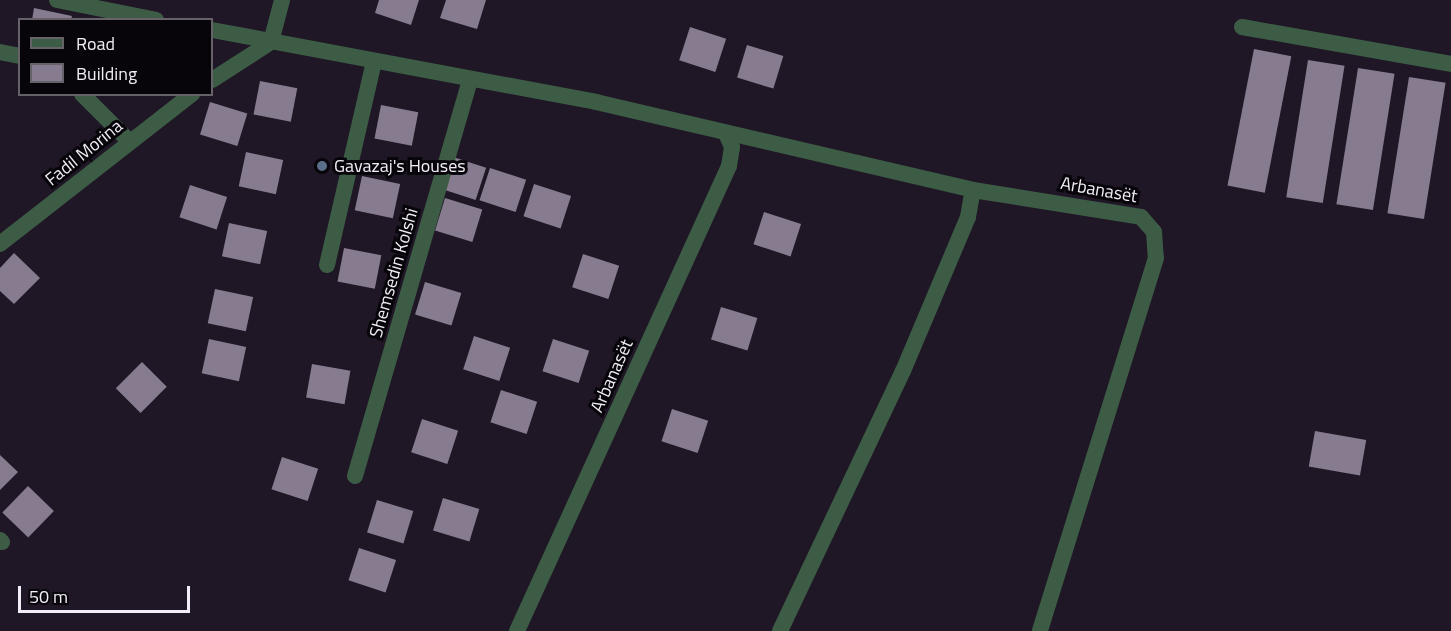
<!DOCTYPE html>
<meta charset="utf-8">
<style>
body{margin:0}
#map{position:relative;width:1451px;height:631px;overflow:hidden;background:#1f1725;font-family:"Titillium Web",sans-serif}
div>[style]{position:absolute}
.building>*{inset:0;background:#877c8f;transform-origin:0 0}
.minor>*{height:16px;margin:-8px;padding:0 8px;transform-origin:8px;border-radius:8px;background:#3d5c45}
.dots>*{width:16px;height:16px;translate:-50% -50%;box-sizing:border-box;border:3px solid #08050a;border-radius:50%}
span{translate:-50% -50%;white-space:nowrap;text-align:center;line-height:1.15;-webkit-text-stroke:6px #08050a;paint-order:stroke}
.street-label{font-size:18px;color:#f2edf7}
.poi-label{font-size:18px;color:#f2edf7}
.left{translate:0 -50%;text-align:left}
.legend{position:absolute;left:18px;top:18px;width:195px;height:78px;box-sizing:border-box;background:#08050a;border:2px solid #666269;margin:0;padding:8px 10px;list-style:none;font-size:18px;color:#f2edf7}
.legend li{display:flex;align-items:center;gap:12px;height:30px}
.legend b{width:30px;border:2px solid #666269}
.scale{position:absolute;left:18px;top:586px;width:172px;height:27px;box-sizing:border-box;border:3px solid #f2edf7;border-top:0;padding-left:8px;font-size:18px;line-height:21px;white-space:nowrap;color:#f2edf7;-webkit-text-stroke:4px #08050a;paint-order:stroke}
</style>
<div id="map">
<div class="building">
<div style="clip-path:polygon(379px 0,419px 0,411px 25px,375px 13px)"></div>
<div style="clip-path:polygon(446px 0,486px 0,477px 29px,440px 18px)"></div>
<div style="clip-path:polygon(34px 8px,72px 16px,71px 20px,32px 20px)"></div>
<div style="left:690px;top:27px;width:38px;height:35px;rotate:18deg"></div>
<div style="left:747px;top:45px;width:38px;height:34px;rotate:17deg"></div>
<div style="left:1254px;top:49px;width:38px;height:139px;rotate:11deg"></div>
<div style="left:1308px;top:60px;width:37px;height:139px;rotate:9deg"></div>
<div style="left:1358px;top:68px;width:37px;height:138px;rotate:9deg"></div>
<div style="left:1409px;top:77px;width:37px;height:138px;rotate:9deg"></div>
<div style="left:260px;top:81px;width:38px;height:34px;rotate:11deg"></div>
<div style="left:210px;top:102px;width:39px;height:34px;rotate:17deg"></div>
<div style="left:381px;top:105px;width:38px;height:34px;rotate:11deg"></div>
<div style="left:246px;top:152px;width:38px;height:35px;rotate:12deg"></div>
<div style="left:450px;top:156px;width:38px;height:34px;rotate:18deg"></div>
<div style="left:490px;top:168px;width:38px;height:34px;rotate:18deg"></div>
<div style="left:362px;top:176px;width:39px;height:35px;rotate:12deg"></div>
<div style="left:534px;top:184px;width:39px;height:34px;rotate:18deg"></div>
<div style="left:190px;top:185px;width:39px;height:34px;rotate:18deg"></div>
<div style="left:445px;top:198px;width:39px;height:34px;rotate:17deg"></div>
<div style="left:764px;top:212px;width:39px;height:34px;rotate:18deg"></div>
<div style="left:229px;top:223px;width:39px;height:34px;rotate:12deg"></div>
<div style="left:344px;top:248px;width:38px;height:34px;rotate:11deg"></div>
<div style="clip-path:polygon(14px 253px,40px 278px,14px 304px,0 291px,0 268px)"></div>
<div style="left:583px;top:254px;width:38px;height:35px;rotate:18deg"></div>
<div style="left:425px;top:282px;width:38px;height:34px;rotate:17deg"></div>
<div style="left:215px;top:289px;width:39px;height:35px;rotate:12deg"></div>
<div style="left:721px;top:307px;width:38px;height:34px;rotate:17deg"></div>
<div style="left:474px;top:336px;width:38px;height:35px;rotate:18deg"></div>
<div style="left:209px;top:339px;width:38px;height:35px;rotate:12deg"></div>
<div style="left:553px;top:339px;width:38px;height:34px;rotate:18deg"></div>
<div style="left:142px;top:362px;width:35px;height:37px;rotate:45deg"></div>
<div style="left:312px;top:364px;width:39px;height:34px;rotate:10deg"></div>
<div style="left:501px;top:390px;width:38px;height:34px;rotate:18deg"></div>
<div style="left:672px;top:409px;width:38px;height:34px;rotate:18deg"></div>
<div style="left:422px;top:419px;width:38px;height:35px;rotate:18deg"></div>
<div style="left:1315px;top:431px;width:52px;height:36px;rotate:10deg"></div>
<div style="clip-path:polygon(0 455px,18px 472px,0 490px)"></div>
<div style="left:282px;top:457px;width:38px;height:34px;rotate:18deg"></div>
<div style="left:28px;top:486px;width:36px;height:37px;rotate:44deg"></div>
<div style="left:443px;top:498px;width:38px;height:34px;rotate:17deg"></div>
<div style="left:377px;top:500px;width:38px;height:34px;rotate:17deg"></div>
<div style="left:359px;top:548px;width:39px;height:34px;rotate:18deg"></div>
</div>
<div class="minor">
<div style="left:57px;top:0;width:101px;rotate:11.4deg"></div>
<div style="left:1242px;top:27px;width:212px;rotate:10deg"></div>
<div style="left:212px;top:30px;width:391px;rotate:10.6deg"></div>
<div style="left:596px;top:102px;width:387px;rotate:13.1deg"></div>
<div style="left:973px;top:190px;width:170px;rotate:9.1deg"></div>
<div style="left:1141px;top:217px;width:20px;rotate:49deg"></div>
<div style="left:1154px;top:232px;width:26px;rotate:86deg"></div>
<div style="left:1156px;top:258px;width:391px;rotate:107.3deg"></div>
<div style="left:271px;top:42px;width:43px;rotate:-75.3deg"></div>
<div style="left:0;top:52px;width:20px;rotate:11deg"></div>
<div style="left:212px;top:80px;width:70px;rotate:-32.8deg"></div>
<div style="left:82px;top:94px;width:66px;rotate:45deg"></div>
<div style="left:0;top:244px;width:244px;rotate:-38deg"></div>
<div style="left:327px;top:265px;width:208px;rotate:-77deg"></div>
<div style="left:355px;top:476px;width:411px;rotate:-73.8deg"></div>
<div style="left:0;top:540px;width:3px;rotate:45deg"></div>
<div style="left:517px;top:631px;width:511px;rotate:-65.49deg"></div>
<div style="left:729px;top:166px;width:19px;rotate:-81deg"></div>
<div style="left:732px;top:147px;width:12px;rotate:-114deg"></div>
<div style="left:780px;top:631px;width:288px;rotate:-64.7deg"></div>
<div style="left:903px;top:371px;width:167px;rotate:-67.1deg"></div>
<div style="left:968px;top:217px;width:27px;rotate:-80deg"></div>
</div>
<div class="dots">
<div style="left:322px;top:166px;background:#5c6f8a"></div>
</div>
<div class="street-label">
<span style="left:84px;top:153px;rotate:-39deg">Fadil Morina</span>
<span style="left:1099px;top:190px;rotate:10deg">Arbanasët</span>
<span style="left:394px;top:273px;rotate:-74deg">Shemsedin Kolshi</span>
<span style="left:612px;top:376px;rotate:-66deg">Arbanasët</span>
</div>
<div class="poi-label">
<span class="left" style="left:334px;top:166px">Gavazaj's Houses</span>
</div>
<ul class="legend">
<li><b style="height:8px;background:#3d5c45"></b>Road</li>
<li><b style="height:16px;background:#877c8f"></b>Building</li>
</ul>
<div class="scale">50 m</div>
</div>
